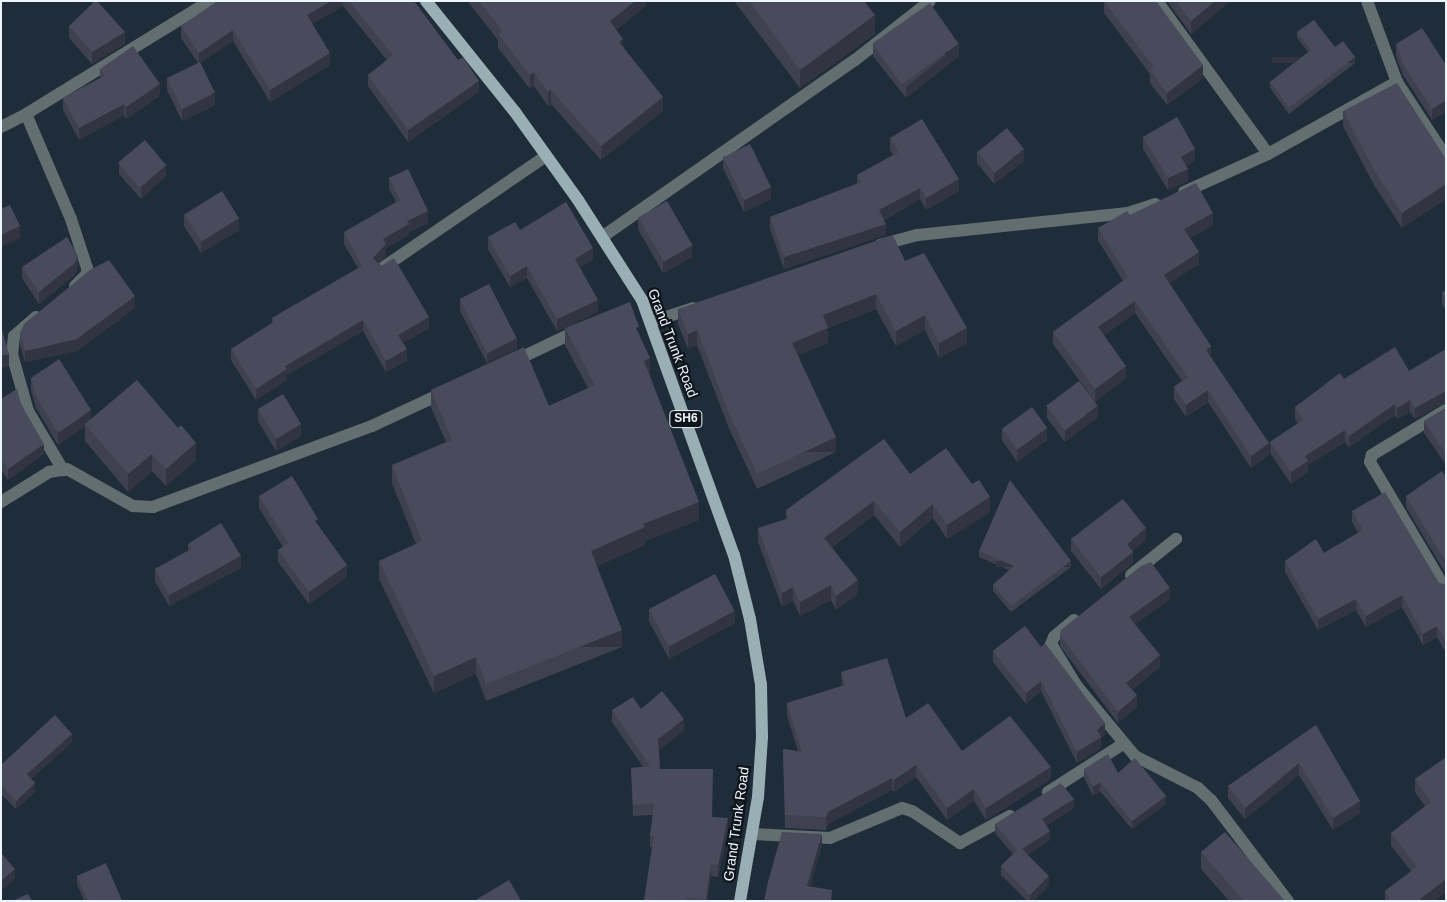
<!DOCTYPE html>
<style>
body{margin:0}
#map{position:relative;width:1447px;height:902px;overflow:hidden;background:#1f2d3a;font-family:Helvetica,sans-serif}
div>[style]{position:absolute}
.street>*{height:12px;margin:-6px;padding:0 6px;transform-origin:6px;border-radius:6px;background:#636e70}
.primary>*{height:12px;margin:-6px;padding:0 6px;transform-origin:6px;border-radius:6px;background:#9aafb4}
.wall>*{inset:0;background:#3f4050}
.shaded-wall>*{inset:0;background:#333441;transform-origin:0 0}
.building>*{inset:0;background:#494b5d;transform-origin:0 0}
span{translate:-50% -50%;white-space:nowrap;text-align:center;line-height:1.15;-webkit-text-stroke:4.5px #0f151a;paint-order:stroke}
.shield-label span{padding:1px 4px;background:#0f151a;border:1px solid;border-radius:4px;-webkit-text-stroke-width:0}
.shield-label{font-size:12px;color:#ecf5fe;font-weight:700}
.street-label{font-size:14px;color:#ecf5fe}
.frame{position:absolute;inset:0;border:2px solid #ecf5fe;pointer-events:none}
</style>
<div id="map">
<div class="street">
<div style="left:1157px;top:1px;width:189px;rotate:54deg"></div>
<div style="left:1367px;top:1px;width:86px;rotate:69.7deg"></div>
<div style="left:1397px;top:82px;width:90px;rotate:56.8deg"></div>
<div style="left:1px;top:127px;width:28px;rotate:-27deg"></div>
<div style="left:1184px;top:192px;width:92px;rotate:-24.3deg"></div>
<div style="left:1268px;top:154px;width:148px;rotate:-29.2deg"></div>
<div style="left:602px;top:237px;width:309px;rotate:-35deg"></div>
<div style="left:855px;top:60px;width:95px;rotate:-38.2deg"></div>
<div style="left:880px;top:245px;width:39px;rotate:-15deg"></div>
<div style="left:918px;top:235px;width:211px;rotate:-6deg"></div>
<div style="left:1128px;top:213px;width:29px;rotate:-18deg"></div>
<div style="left:381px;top:269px;width:200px;rotate:-34.4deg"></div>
<div style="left:75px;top:286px;width:17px;rotate:-45deg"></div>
<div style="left:87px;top:274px;width:6px;rotate:-90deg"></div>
<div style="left:87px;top:268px;width:52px;rotate:-108.1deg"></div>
<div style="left:71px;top:219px;width:114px;rotate:-113.2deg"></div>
<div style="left:26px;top:114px;width:216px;rotate:-31.6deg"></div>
<div style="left:36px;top:317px;width:29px;rotate:139deg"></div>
<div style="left:14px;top:336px;width:18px;rotate:96deg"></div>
<div style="left:12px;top:354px;width:59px;rotate:74.3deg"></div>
<div style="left:28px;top:411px;width:69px;rotate:59.3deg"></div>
<div style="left:651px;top:322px;width:44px;rotate:-18.4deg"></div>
<div style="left:514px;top:361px;width:72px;rotate:-25.5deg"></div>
<div style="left:1446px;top:410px;width:87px;rotate:148.7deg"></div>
<div style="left:1372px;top:455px;width:7px;rotate:106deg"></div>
<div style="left:1370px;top:462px;width:149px;rotate:59.3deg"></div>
<div style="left:1px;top:502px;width:57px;rotate:-32deg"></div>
<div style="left:49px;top:472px;width:18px;rotate:-9deg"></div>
<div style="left:67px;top:469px;width:76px;rotate:29.3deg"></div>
<div style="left:133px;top:506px;width:20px;rotate:3deg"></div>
<div style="left:153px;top:507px;width:233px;rotate:-20.3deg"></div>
<div style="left:372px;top:426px;width:81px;rotate:-25deg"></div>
<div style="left:1131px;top:575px;width:58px;rotate:-38.7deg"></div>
<div style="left:1074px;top:620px;width:26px;rotate:140deg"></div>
<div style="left:1054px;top:637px;width:8px;rotate:113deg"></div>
<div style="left:1051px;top:644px;width:48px;rotate:58.6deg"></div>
<div style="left:1076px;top:685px;width:92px;rotate:50.3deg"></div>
<div style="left:1135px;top:756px;width:71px;rotate:26.9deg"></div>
<div style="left:1198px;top:788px;width:18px;rotate:43deg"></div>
<div style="left:1211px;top:800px;width:127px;rotate:52.7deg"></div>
<div style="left:1048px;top:792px;width:89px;rotate:-32.6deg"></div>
<div style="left:752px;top:834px;width:78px;rotate:2.9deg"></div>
<div style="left:830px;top:838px;width:78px;rotate:-22.6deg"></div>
<div style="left:902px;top:808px;width:10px;rotate:17deg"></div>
<div style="left:912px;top:811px;width:58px;rotate:33.7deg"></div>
<div style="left:960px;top:843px;width:57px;rotate:-28.4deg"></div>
</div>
<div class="primary">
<div style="left:426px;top:1px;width:142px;rotate:51.3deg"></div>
<div style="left:515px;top:112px;width:108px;rotate:54.4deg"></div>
<div style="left:578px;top:200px;width:119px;rotate:57.4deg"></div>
<div style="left:642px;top:300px;width:271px;rotate:70.2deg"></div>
<div style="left:734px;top:555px;width:66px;rotate:76deg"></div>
<div style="left:750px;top:619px;width:67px;rotate:80.5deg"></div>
<div style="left:761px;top:685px;width:52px;rotate:88.9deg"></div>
<div style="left:762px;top:737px;width:60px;rotate:93.8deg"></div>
<div style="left:758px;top:797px;width:106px;rotate:99.8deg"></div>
</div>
<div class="wall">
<div style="clip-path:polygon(218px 1px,414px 1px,479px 92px,408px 142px,368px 86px,368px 75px,387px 60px,343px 6px,312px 24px,330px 65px,270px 102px,233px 41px,200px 63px,215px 105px,182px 121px,167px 90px,167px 79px,198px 63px,181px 38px,181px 26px)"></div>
<div style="clip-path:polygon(469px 1px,646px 1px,646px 6px,616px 30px,623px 46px,663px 111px,601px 160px,551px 104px,548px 106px,534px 86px,530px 89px,498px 48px,498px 40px,469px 3px)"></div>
<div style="clip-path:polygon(734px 1px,864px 1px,875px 34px,800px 88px)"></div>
<div style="clip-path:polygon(1104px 1px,1156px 1px,1203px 78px,1167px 105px,1150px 83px,1150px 74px,1104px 13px)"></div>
<div style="clip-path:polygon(1167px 1px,1230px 1px,1191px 34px)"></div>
<div style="clip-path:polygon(69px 26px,125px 44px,92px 64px,69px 38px)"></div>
<div style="clip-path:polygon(1297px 32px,1335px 47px,1355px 63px,1289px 114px,1270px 88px,1270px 82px,1308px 52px,1297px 38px)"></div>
<div style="clip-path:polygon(873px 44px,959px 56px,906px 98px,873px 56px)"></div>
<div style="clip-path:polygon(1396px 44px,1446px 65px,1446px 112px,1432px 120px,1403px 75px,1396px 56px)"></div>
<div style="clip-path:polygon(100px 69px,160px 96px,126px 119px,124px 115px,79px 140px,63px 110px,63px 98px,100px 78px)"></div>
<div style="clip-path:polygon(1343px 111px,1446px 159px,1446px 199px,1402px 228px,1374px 185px,1343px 126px)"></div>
<div style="clip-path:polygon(1143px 137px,1195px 161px,1186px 166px,1188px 181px,1168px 190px,1143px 149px)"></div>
<div style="clip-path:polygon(890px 138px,959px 191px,926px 210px,920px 199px,884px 220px,886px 235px,784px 269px,770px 229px,770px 217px,857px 184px,857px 175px,893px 155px,890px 150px)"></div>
<div style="clip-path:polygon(977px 151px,1024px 161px,994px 184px,977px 163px)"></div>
<div style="clip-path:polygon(723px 156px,771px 199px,744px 212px,723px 168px)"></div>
<div style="clip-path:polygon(119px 163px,166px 176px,141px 199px,119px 174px)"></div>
<div style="clip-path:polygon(389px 178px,428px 223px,409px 232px,409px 235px,386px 248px,386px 256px,379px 263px,429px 328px,403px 343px,407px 360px,386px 372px,363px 331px,287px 375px,287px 380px,256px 400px,231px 360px,231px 349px,272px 323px,272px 318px,358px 268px,344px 244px,344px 232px,396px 202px,389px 189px)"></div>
<div style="clip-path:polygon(184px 214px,239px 230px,201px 253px,184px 226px)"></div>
<div style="clip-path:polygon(1130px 215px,1213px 225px,1190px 238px,1199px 264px,1169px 283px,1211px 357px,1269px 455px,1251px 468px,1208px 402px,1186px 417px,1174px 399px,1174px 387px,1182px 381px,1135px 313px,1104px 335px,1126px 378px,1095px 402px,1053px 344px,1053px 332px,1123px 281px,1098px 240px,1098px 228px)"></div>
<div style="clip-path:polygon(638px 217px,692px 257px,663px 273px,638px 229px)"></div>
<div style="clip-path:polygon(520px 230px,593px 260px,580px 267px,598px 312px,557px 331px,527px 278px,510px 287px,488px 249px,488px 237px)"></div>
<div style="clip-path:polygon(905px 261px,967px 343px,939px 358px,925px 330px,896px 346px,876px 309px,828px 328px,828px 343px,798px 355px,836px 452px,757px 489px,728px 426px,697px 345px,688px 349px,678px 324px,678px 309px)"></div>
<div style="clip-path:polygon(22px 267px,78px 268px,75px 275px,39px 304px,22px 278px)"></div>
<div style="clip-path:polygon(1446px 290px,1446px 311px,1442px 304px,1442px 293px)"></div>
<div style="clip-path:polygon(460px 299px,517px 349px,487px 363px,460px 311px)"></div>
<div style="clip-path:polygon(135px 308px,77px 351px,25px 362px,20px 345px,20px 333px)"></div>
<div style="clip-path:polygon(565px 328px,639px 333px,650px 375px,650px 376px,699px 520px,645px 541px,645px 545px,597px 566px,622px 647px,486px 701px,476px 674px,434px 693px,379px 579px,379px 561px,416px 544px,392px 483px,392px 465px,446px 442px,431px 407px,431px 390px,549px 406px,588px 388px,565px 345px)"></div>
<div style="clip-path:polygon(1446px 349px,1446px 402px,1415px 419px,1410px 412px,1397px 419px,1395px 415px,1349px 447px,1345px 442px,1308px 465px,1308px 472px,1291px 484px,1270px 453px,1270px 442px,1298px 423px,1295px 419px,1295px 407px,1344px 379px,1409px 371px)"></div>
<div style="clip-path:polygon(31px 378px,91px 419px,196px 460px,166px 486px,152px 471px,128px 492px,85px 441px,85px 426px,58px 445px,36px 408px,31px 390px)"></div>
<div style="clip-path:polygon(1px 399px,21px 404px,44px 454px,8px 480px,1px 470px)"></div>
<div style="clip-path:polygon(1047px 406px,1098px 417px,1065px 442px,1047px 418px)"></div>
<div style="clip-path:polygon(1446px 408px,1446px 465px,1424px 433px,1424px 421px)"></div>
<div style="clip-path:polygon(258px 409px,301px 436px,276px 451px,258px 421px)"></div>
<div style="clip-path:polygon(1002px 429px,1047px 440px,1017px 462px,1002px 440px)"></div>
<div style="clip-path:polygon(910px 474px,990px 512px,947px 539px,933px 518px,900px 547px,874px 515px,832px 547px,858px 594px,836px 610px,831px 600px,800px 616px,793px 601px,782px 607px,758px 542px,758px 528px,786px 519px,786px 510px)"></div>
<div style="clip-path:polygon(1446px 477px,1446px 574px,1406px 507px,1406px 496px)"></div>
<div style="clip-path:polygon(259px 496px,318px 525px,347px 577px,309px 604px,278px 562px,278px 550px,283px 547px,259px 508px)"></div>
<div style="clip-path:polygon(1352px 511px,1439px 583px,1446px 585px,1446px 653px,1437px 637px,1423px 645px,1402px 607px,1366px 627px,1356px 610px,1318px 630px,1285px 572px,1285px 561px,1324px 553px,1358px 533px,1352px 522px)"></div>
<div style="clip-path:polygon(1071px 539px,1146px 540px,1132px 551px,1133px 563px,1101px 589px,1071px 551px)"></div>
<div style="clip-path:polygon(188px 544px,241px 568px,169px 606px,155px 581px,155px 569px,188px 551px)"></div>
<div style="clip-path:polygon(979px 551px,1071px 567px,1011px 612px,993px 591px,993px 585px,1009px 570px,979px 557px)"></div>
<div style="clip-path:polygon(1170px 599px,1135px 624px,1160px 667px,1132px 690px,1137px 707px,1118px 723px,1060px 646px,1060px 635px)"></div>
<div style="clip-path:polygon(649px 610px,735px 623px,669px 659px,649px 621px)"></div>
<div style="clip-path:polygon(1025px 626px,1105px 734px,1101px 738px,1101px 748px,1077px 763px,1041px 691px,1026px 704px,993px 662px,993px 651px)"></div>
<div style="clip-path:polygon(841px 672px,906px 718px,962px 751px,1051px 779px,986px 820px,974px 801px,947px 820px,916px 777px,894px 792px,892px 790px,828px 824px,826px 830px,785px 828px,783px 749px,798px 751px,787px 716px,787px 703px,842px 686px)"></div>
<div style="clip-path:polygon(641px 709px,684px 730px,659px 750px,660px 769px,712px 817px,728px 829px,718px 877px,711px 876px,707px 901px,644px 901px,652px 847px,650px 847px,650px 836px,653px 815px,633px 816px,631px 768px,643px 767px,612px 722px,612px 710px)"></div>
<div style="clip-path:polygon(1316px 725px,1360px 813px,1333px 830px,1299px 775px,1245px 819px,1228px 798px,1228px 786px)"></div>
<div style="clip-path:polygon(72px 742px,31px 779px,35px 792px,16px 809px,1px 794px,1px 765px)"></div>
<div style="clip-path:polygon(1445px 758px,1446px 892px,1434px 901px,1385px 901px,1385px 891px,1411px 871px,1391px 846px,1391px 833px,1425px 806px,1415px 792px,1415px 779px)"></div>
<div style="clip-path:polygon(1084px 769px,1118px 773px,1166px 804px,1132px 829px,1100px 791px,1093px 796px,1084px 778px)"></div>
<div style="clip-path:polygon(1074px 808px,1046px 826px,1050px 840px,1027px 855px,1049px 885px,1033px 901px,1027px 901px,1001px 875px,1001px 866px,1013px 854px,995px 833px,995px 824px)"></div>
<div style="clip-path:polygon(1201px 852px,1285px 901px,1229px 901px,1201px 869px)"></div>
<div style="clip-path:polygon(77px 876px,122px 901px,84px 901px,77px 884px)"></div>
</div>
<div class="shaded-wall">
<div style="clip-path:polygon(331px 1px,343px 1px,343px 6px,307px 27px,307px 15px)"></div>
<div style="clip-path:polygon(635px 1px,646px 1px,646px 6px,610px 35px,610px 21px)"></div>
<div style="clip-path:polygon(1215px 1px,1230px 1px,1191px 34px,1191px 21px)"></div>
<div style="clip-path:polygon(875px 15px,875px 34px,800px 88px,800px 70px)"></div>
<div style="clip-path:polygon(233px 30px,233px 41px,199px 64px,199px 53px)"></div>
<div style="clip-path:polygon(125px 32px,125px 44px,92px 64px,92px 52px)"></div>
<div style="clip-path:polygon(623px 39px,623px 53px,619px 42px)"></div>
<div style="clip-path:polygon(959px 44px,959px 56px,906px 98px,906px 87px)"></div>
<div style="clip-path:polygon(330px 53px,330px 65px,270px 102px,270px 90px)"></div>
<div style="left:1355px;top:57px;width:6px;height:83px;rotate:90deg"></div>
<div style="clip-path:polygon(1203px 65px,1203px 78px,1167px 105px,1167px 93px)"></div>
<div style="clip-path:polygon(534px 72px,534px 86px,530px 89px,530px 75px)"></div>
<div style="clip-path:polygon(479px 81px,479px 92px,408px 142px,408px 130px)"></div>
<div style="clip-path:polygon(160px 84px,160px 96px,126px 119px,126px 107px)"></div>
<div style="clip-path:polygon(551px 90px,551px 104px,548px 106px,548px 92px)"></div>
<div style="clip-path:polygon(215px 93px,215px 105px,182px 121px,182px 110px)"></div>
<div style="clip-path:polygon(663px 97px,663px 111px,601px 160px,601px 146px)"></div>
<div style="clip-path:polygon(1446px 100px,1446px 112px,1432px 120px,1432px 109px)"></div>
<div style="clip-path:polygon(124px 104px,124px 115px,79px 140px,79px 128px)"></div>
<div style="clip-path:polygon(1024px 149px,1024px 161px,994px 184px,994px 173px)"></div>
<div style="clip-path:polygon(1195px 149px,1195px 161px,1181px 169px,1181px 157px)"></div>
<div style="clip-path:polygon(166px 165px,166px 176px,141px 199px,141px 187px)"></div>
<div style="clip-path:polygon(1188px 169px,1188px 181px,1168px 190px,1168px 178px)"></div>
<div style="clip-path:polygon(959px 179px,959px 191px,926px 210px,926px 198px)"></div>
<div style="clip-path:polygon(1446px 184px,1446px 199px,1402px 228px,1402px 213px)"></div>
<div style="clip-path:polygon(771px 187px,771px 199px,744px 212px,744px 200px)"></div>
<div style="clip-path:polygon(920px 188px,920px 199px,879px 222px,879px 210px)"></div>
<div style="clip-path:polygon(428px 211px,428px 223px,409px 232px,409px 235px,386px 248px,386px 256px,373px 269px,373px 258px,383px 239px,407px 221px)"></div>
<div style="clip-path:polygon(1213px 213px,1213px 225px,1184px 241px,1184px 229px)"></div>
<div style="clip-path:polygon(239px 218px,239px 230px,201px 253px,201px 241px)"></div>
<div style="clip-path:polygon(886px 224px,886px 235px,784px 269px,784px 257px)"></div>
<div style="clip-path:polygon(20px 226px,20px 238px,1px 247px,1px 235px)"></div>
<div style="clip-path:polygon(692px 245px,692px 257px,663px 273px,663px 261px)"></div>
<div style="clip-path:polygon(593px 248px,593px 260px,575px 270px,575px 259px)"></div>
<div style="clip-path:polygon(1199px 252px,1199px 264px,1164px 287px,1164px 275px)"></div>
<div style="clip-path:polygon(78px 256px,78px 268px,75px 275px,39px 304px,39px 292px)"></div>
<div style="clip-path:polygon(527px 266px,527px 278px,510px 287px,510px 276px)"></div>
<div style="clip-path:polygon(876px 294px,876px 309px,828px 328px,828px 343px,792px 358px,792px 343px,823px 315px)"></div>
<div style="clip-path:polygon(135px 296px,135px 308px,77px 351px,25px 362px,25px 351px)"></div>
<div style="clip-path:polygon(598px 300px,598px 312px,557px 331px,557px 319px)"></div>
<div style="clip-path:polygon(1135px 301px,1135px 313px,1098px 340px,1098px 327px)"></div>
<div style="clip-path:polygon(925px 315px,925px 330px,896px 346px,896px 331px)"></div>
<div style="clip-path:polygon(429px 317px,429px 328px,398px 346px,398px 335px)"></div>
<div style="clip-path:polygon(363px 320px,363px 331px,287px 375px,287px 380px,256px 400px,256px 389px,285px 366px)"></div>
<div style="clip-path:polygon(967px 328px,967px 343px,939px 358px,939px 343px)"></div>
<div style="clip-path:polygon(697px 330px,697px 345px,688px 349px,688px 334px)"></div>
<div style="clip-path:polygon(517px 338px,517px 349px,487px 363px,487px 352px)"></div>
<div style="clip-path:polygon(1211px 346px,1211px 359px,1206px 350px)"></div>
<div style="clip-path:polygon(407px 349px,407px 360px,386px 372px,386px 361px)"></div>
<div style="clip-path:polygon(9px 354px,9px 366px,1px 368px,1px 356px)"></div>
<div style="clip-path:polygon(650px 358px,650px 375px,644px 378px,644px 361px)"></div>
<div style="clip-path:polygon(1126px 366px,1126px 378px,1095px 402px,1095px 389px)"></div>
<div style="clip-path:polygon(1208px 390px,1208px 402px,1186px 417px,1186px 405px)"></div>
<div style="clip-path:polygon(1445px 390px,1445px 402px,1415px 419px,1415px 408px)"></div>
<div style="clip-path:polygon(1410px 400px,1410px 412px,1397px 419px,1397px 408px)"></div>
<div style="clip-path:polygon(1395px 404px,1395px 415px,1349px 447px,1349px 436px)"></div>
<div style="clip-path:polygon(1098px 406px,1098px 417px,1065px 442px,1065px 430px)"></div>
<div style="clip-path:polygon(91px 410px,91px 422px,85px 424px,85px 426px,58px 445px,58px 433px)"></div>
<div style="clip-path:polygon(301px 424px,301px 436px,276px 451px,276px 439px)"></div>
<div style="clip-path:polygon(1047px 428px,1047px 440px,1017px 462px,1017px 450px)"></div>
<div style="clip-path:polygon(1345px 430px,1345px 442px,1308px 465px,1308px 472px,1291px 484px,1291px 472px,1305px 456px)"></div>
<div style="left:836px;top:437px;width:15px;height:87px;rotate:90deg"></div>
<div style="clip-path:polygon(196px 443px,196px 460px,166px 486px,166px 469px)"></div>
<div style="clip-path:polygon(1269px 443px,1269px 455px,1251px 468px,1251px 456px)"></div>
<div style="clip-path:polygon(44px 444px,44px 454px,8px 480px,8px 469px)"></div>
<div style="clip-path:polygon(152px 454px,152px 471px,128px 492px,128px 474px)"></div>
<div style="clip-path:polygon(990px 497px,990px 512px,947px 539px,947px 525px)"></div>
<div style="clip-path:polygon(874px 501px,874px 515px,824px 552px,824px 538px)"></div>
<div style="clip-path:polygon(699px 502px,699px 520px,645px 541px,645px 545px,591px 569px,591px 551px,643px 524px)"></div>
<div style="clip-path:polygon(933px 504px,933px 518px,900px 547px,900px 532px)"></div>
<div style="clip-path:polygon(1146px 528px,1146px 540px,1127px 555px,1127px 544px)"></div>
<div style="clip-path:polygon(1133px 552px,1133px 563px,1101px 589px,1101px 577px)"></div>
<div style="clip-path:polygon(241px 556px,241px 568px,169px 606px,169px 595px)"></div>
<div style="left:1071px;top:561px;width:6px;height:75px;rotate:90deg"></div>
<div style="clip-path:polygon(347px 565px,347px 577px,309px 604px,309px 592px)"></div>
<div style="clip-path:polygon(858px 580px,858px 594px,836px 610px,836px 596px)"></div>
<div style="clip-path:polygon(831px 585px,831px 600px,800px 616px,800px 602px)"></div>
<div style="clip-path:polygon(793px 587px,793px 601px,782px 607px,782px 593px)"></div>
<div style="clip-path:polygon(1170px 588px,1170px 599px,1129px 629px,1129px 617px)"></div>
<div style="clip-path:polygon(1402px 595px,1402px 607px,1366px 627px,1366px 616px)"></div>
<div style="clip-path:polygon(1356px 599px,1356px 610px,1318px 630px,1318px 619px)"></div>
<div style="clip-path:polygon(735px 611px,735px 623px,669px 659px,669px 647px)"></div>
<div style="clip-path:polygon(1437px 626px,1437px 637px,1423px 645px,1423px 634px)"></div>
<div style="left:622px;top:630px;width:17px;height:146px;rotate:90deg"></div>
<div style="clip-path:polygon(1160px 655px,1160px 667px,1126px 694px,1126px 683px)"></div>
<div style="clip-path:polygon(476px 657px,476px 674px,434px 693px,434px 676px)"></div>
<div style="clip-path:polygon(1041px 681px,1041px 691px,1026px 704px,1026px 693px)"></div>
<div style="clip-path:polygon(1137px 695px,1137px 707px,1118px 723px,1118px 712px)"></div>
<div style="clip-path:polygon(684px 719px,684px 730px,658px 750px,658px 739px)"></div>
<div style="clip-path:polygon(1105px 723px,1105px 734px,1101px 738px,1101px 748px,1077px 763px,1077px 752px,1097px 730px)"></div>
<div style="clip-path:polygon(72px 734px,72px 742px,27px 783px,27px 774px)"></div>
<div style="clip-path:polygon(1299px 763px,1299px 775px,1245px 819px,1245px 808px)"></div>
<div style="clip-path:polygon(916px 765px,916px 777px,894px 792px,894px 780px)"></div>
<div style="clip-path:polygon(1051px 767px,1051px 779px,986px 820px,986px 808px)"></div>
<div style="clip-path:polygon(892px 778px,892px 790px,828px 824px,826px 830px,826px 817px,828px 812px)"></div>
<div style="clip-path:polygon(1100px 782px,1100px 791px,1093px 796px,1093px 787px)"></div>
<div style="clip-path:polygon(35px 783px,35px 792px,16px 809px,16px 801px)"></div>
<div style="clip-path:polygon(974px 789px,974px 801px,947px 820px,947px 808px)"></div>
<div style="clip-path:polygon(1166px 796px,1166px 804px,1132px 829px,1132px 821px)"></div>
<div style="clip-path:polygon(1074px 799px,1074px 808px,1042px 828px,1042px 819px)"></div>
<div style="clip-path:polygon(1360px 801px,1360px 813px,1333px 830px,1333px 818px)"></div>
<div style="clip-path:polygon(728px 818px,728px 829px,718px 877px,718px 865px)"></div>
<div style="clip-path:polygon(1050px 831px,1050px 840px,1022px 858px,1022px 849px)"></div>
<div style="clip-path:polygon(822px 834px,822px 846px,807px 898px,807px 886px)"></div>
<div style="clip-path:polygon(711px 864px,711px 876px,707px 901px,706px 901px)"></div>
<div style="clip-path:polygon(15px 869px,15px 879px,1px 891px,1px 881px)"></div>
<div style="clip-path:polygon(1049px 876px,1049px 885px,1033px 901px,1030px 901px,1030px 895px)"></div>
<div style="clip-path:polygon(1446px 879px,1446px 892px,1434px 901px,1420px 901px,1420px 899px)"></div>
</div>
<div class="building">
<div style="clip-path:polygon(95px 1px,97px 1px,125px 32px,92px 52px,69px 26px)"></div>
<div style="clip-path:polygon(218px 1px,331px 1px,307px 15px,330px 53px,270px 90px,233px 30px,199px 53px,181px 26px)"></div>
<div style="clip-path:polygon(349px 1px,414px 1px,458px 60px,463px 57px,479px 81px,408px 130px,368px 75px,393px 55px)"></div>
<div style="clip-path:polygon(479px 1px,635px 1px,610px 21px,623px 39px,619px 42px,663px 97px,601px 146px,551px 90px,548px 92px,534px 72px,530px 75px,498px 34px,503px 31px)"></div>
<div style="clip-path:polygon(749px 1px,864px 1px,875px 15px,800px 70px)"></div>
<div style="clip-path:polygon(1104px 1px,1156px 1px,1203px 65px,1167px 93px,1150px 70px,1154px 67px)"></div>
<div style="clip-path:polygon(1176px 1px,1215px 1px,1191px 21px)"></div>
<div style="left:930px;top:3px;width:50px;height:70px;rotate:55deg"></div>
<div style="clip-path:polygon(1314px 20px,1335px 47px,1343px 41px,1355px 57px,1289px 108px,1270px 82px,1311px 50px,1297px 32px)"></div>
<div style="clip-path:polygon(1422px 28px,1446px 65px,1446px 100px,1432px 109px,1403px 64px,1396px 44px)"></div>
<div style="clip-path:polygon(133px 46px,160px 84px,126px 107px,124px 104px,79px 128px,63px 98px,104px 76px,100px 69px)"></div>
<div style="left:200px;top:62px;width:34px;height:37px;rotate:64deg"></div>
<div style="clip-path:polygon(1397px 83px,1446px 159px,1446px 184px,1402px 213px,1374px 170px,1343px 111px)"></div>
<div style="clip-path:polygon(1177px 117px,1195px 149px,1181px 157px,1188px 169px,1168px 178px,1143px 137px)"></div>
<div style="clip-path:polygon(922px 119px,959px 179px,926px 198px,920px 188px,879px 210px,886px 224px,784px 257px,770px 217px,861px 182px,857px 175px,899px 152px,890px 138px)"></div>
<div style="left:1007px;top:128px;width:27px;height:38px;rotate:51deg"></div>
<div style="left:145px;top:140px;width:33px;height:35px;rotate:50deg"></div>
<div style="left:750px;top:144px;width:48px;height:30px;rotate:64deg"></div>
<div style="clip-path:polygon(408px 169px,428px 211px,407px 221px,409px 224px,383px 239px,386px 244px,373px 258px,381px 266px,394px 258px,429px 317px,398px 335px,407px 349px,386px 361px,363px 320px,285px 366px,287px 369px,256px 389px,231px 349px,274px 322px,272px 318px,362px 266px,344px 232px,400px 200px,389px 178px)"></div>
<div style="clip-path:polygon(1196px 183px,1213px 213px,1184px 229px,1199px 252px,1164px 275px,1211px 346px,1206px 350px,1269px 443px,1251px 456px,1208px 390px,1186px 405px,1174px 387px,1188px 377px,1135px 301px,1098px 327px,1126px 366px,1095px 389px,1053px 332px,1128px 277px,1098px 228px,1127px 211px,1130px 215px)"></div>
<div style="left:222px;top:191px;width:32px;height:44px;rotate:58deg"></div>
<div style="left:667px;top:201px;width:51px;height:33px;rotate:60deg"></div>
<div style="clip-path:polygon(566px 202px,593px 248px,575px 259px,598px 300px,557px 319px,527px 266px,510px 276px,488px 237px,515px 222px,520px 230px)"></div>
<div style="clip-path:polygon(10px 205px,20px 226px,1px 235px,1px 209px)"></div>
<div style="clip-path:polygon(893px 235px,905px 261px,924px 253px,967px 328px,939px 343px,925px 315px,896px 331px,876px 294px,823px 315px,828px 328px,792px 343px,836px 437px,757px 474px,728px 411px,697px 330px,688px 334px,678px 309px)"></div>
<div style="clip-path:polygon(67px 237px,78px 256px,75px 263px,39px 292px,22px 267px)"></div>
<div style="clip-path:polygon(109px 260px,135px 296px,77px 339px,25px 351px,20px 333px,24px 324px,90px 270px)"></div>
<div style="left:489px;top:284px;width:61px;height:33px;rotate:63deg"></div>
<div style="clip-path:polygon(1446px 290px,1446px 300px,1442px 293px)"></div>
<div style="clip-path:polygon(630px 302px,639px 327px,636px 328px,650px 358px,644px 361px,699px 502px,643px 524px,645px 527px,591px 551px,622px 630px,486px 684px,476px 657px,434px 676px,379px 561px,422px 541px,392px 465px,452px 440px,431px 390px,524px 347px,549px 406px,595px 385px,565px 328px)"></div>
<div style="clip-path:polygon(1px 327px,9px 354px,1px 356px)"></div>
<div style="clip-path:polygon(1395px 347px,1409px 371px,1446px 349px,1446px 391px,1415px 408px,1410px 400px,1397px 408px,1395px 404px,1349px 436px,1345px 430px,1305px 456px,1308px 461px,1291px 472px,1270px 442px,1303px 420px,1295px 407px,1340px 373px,1344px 379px)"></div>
<div style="clip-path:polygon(59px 359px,91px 410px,58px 433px,36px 396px,31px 378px)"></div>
<div style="clip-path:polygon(137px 380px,178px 428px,181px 425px,196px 443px,166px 469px,152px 454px,128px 474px,85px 424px)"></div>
<div style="left:1079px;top:381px;width:31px;height:41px;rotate:53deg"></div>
<div style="clip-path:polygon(17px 389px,21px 404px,44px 444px,8px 469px,1px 460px,1px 399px)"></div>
<div style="left:283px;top:394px;width:35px;height:29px;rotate:59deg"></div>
<div style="left:1032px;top:407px;width:26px;height:37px;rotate:54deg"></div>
<div style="clip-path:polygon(1446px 408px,1446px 454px,1424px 421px)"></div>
<div style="clip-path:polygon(884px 439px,910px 474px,946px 448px,972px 484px,979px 480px,990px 497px,947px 525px,933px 504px,900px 532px,874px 501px,824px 538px,858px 580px,836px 596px,831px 585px,800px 602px,793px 587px,782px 593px,758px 528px,788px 519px,786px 510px)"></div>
<div style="clip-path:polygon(1442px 471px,1446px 477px,1446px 562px,1406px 496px)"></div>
<div style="clip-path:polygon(292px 476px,318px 519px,315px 521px,347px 565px,309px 592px,278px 550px,288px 543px,259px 496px)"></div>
<div style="clip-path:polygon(1010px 480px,1071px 561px,1011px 606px,993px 585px,1014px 566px,979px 551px)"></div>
<div style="clip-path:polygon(1385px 492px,1439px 583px,1446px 585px,1446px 642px,1437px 626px,1423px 634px,1402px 595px,1366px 616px,1356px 599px,1318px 619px,1285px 561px,1316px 539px,1324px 553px,1363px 530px,1352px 511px)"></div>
<div style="clip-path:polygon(1123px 499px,1146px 528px,1127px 544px,1133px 552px,1101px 577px,1071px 539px)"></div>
<div style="clip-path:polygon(221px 523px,241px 556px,169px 595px,155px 569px,191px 549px,188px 544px)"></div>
<div style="clip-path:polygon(1151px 562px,1170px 588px,1129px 617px,1160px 655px,1126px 683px,1137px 695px,1118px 712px,1060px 635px,1061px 630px,1141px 566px)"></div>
<div style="left:715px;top:574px;width:42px;height:75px;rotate:62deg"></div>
<div style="clip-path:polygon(1025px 626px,1041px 647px,1045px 643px,1105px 723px,1097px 730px,1101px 737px,1077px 752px,1041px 681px,1026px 693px,993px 651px)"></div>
<div style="clip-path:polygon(887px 658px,906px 718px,928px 703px,962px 751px,1010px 716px,1051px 767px,986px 808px,974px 789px,947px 808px,916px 765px,894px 780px,892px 778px,828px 812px,826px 817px,785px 815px,783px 749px,802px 752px,787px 703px,845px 685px,841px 672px)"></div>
<div style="clip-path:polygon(662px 691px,684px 719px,658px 739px,660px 769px,713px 769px,712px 817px,728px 818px,718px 865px,711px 864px,706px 900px,687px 897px,686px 901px,644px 901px,654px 836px,650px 836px,654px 803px,633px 805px,631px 768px,650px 766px,612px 710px,633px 697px,641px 709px)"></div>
<div style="clip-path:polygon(55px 715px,72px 734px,27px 774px,35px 783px,16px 801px,1px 785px,1px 765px)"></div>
<div style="clip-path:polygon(1316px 725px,1360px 801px,1333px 818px,1299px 763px,1245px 808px,1228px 786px)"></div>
<div style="clip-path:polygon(1108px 754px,1118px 773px,1135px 758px,1166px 796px,1132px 821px,1100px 782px,1093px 787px,1084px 769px)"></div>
<div style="clip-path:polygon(1445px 758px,1446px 760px,1446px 879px,1420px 899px,1421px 901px,1385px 901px,1389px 898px,1385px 891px,1417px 867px,1391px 833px,1431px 802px,1415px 779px)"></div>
<div style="clip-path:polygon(1061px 783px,1074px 799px,1042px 819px,1050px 831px,1022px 849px,1049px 876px,1030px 895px,1001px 866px,1017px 850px,995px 824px)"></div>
<div style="clip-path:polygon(782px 832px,822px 834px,807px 886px,832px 890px,831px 901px,764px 901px,768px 882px)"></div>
<div style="clip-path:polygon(1225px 832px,1285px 901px,1244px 901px,1201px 852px)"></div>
<div style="clip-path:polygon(1px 853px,15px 869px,1px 881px)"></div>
<div style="clip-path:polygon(106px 863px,122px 901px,88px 901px,77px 876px)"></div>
<div style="clip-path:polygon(509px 880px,521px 901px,474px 901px)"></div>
<div style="clip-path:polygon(28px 894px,32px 901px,12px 901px)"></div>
</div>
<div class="shield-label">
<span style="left:686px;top:419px">SH6</span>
</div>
<div class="street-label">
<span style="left:673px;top:343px;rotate:69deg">Grand Trunk Road</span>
<span style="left:736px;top:824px;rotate:-82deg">Grand Trunk Road</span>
</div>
<div class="frame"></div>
</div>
